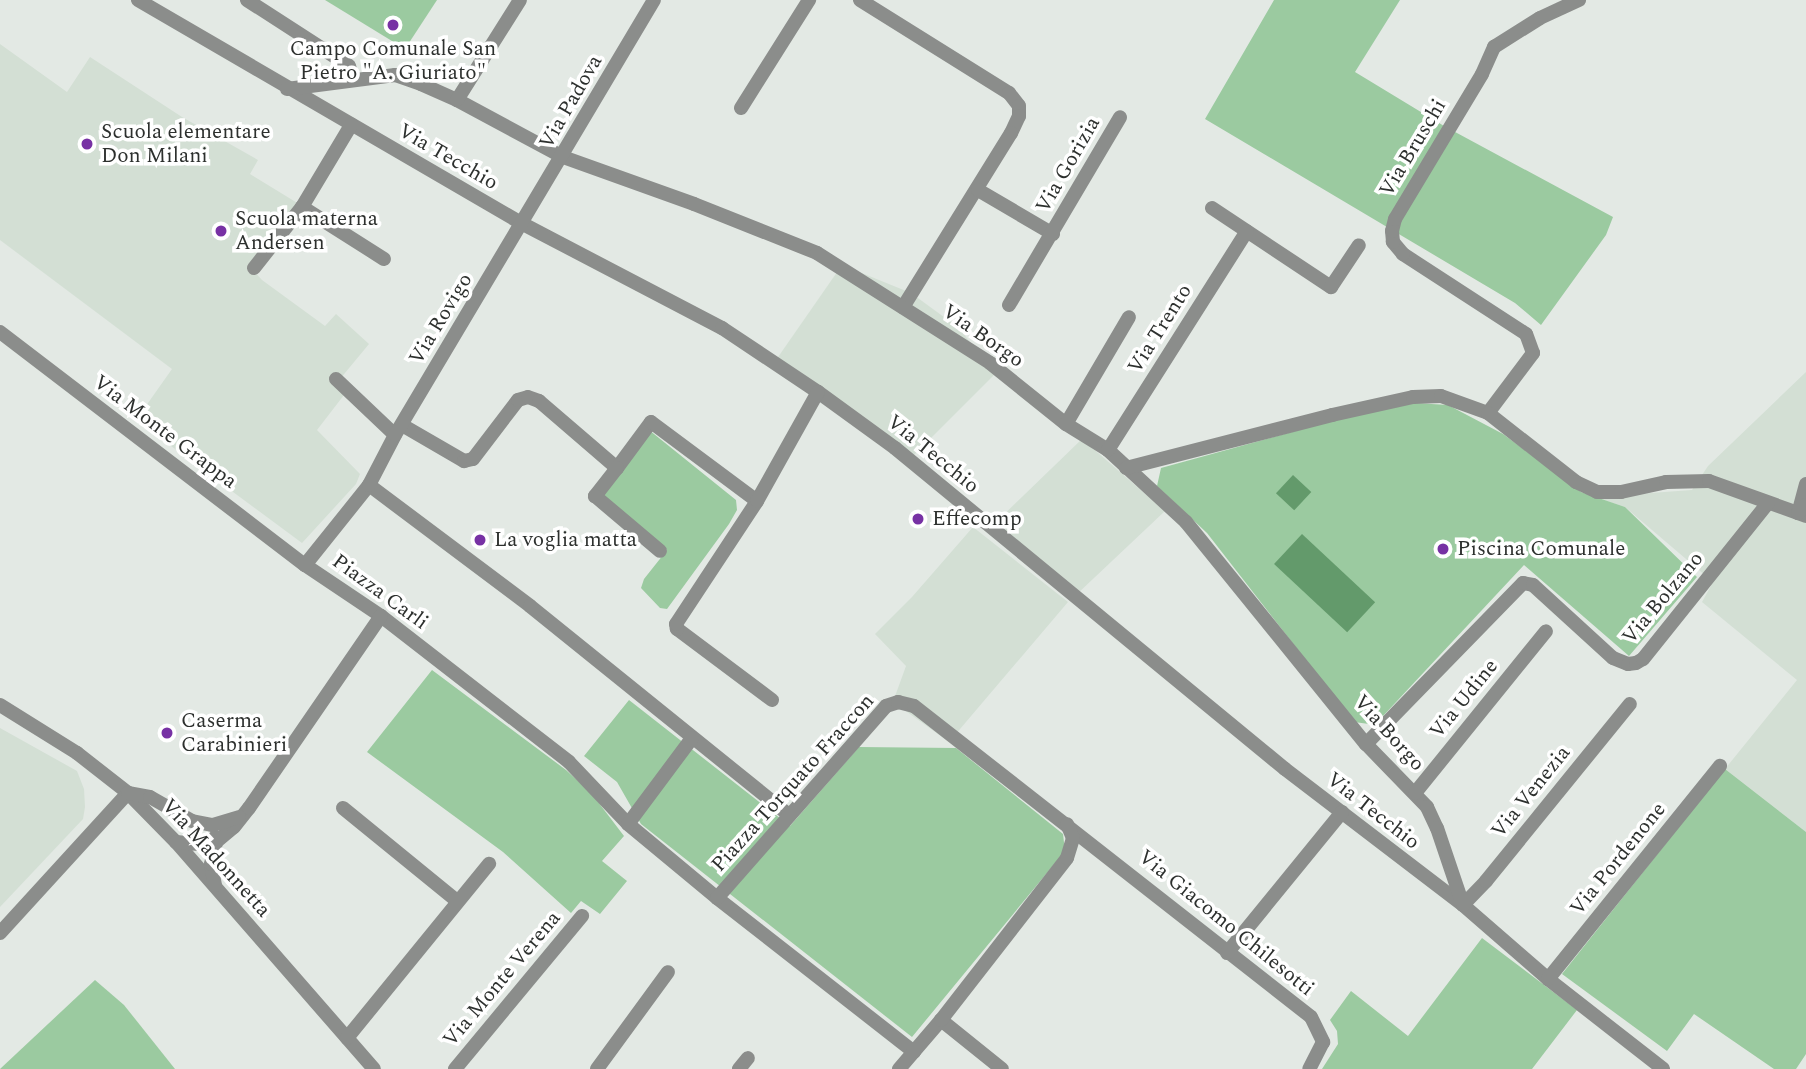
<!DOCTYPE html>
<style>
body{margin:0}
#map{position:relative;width:1806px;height:1069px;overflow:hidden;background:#e3e9e4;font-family:Spectral,serif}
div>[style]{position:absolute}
.built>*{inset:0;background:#d3dfd4}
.green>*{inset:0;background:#9bcaa0}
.water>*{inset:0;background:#639a6b;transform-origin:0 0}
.minor>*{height:14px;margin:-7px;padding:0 7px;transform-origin:7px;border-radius:7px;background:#8b8d8b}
.dots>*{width:19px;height:19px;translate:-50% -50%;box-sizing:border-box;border:4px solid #fff;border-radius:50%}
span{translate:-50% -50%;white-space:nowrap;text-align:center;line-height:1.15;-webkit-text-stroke:7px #fff;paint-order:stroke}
.poi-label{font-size:21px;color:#2d302e}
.left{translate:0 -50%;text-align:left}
.street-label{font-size:21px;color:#2d302e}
</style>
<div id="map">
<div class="built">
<div style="clip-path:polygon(0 44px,67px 92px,90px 57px,182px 117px,258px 160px,250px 174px,299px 204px,251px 268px,262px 280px,325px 326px,336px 314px,369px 344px,340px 379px,344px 395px,317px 430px,360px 474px,356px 484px,302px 543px,136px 420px,172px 369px,0 240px)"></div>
<div style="clip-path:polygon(842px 265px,911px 293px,959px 328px,995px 374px,912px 457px,776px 360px)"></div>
<div style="clip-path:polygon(1806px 372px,1806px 832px,1725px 769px,1797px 680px,1702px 602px,1713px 582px,1625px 507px,1595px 497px,1692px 490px,1708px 466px)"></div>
<div style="clip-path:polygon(1082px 439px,1165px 511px,1076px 595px,993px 525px)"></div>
<div style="clip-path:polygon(973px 527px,1068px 602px,949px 742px,903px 709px,890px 710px,906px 666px,875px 634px,912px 597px)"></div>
<div style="clip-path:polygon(0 728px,77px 771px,84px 789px,85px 807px,83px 819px,0 907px)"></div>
</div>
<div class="green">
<div style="clip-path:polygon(325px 0,437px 0,405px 49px)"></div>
<div style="clip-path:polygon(1274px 0,1400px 0,1355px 72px,1444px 126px,1613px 217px,1606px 235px,1541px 325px,1515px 303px,1205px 119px)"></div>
<div style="clip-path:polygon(1415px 403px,1448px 405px,1503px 434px,1581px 492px,1625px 507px,1697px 577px,1629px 656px,1524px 565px,1383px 716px,1369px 724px,1354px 722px,1207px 533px,1157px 486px,1161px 468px,1339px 419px)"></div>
<div style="clip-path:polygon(649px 430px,736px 500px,737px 510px,729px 524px,667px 609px,660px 608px,641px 588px,644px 579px,667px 550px,603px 498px,603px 491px)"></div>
<div style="clip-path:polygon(432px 670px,566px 770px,592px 794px,624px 836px,602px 861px,627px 881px,600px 914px,581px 901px,571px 913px,503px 852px,367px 752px)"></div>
<div style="clip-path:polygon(629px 700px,790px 826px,859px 747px,956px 748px,1063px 834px,1065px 851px,912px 1037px,641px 824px,617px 782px,584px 756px)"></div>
<div style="clip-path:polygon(1725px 769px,1806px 832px,1806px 1054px,1796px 1069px,1774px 1069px,1694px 1014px,1667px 1051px,1562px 974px)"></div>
<div style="clip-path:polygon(1482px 938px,1577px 1010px,1532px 1069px,1322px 1069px,1338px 1044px,1337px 1031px,1330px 1020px,1351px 991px,1408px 1036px)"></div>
<div style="clip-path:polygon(95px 980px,124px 1005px,175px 1069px,0 1069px)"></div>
</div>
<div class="water">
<div style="left:1293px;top:475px;width:25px;height:25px;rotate:43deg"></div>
<div style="left:1302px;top:534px;width:100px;height:41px;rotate:43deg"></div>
</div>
<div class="minor">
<div style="left:138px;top:0;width:445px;rotate:30.2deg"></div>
<div style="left:523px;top:224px;width:225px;rotate:27.6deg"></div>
<div style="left:722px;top:328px;width:115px;rotate:33.7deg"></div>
<div style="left:818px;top:392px;width:95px;rotate:36deg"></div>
<div style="left:895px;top:448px;width:505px;rotate:39.46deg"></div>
<div style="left:1285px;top:769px;width:224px;rotate:37.4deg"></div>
<div style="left:1463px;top:905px;width:113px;rotate:41deg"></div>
<div style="left:1548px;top:979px;width:146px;rotate:38deg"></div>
<div style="left:247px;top:0;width:121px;rotate:32.9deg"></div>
<div style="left:349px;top:66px;width:14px;rotate:73deg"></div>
<div style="left:860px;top:0;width:176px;rotate:32deg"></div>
<div style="left:1009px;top:93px;width:16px;rotate:52deg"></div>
<div style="left:1019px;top:106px;width:10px;rotate:90deg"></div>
<div style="left:1019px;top:116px;width:19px;rotate:115deg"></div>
<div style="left:1011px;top:133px;width:205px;rotate:121.8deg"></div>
<div style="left:287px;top:89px;width:109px;rotate:-7.4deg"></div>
<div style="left:395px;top:75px;width:28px;rotate:19deg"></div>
<div style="left:421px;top:84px;width:39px;rotate:24deg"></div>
<div style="left:457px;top:100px;width:120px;rotate:28.3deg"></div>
<div style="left:563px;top:157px;width:139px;rotate:19.7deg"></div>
<div style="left:694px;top:204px;width:132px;rotate:21.7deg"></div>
<div style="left:817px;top:253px;width:205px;rotate:32.4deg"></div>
<div style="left:990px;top:363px;width:97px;rotate:38.8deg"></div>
<div style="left:1066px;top:424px;width:49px;rotate:31.8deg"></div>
<div style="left:1108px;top:450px;width:106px;rotate:42.7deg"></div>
<div style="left:1186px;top:522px;width:286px;rotate:51deg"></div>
<div style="left:1366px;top:744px;width:88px;rotate:45.9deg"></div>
<div style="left:1427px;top:807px;width:23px;rotate:65deg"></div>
<div style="left:1437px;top:828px;width:81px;rotate:71.3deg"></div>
<div style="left:1463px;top:905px;width:33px;rotate:-46deg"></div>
<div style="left:1486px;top:881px;width:228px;rotate:-50.9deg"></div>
<div style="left:457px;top:100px;width:118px;rotate:-57.8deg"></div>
<div style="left:741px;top:108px;width:128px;rotate:-57.8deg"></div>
<div style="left:978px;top:190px;width:87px;rotate:30.4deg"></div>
<div style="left:302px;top:207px;width:97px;rotate:32.4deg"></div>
<div style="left:1212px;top:208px;width:143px;rotate:33.6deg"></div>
<div style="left:1331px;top:287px;width:50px;rotate:-56.3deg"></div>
<div style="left:254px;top:268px;width:78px;rotate:-51.8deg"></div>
<div style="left:302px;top:207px;width:96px;rotate:-59.1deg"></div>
<div style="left:1009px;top:305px;width:218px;rotate:-59.4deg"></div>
<div style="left:0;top:332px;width:384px;rotate:37.4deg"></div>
<div style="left:305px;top:565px;width:92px;rotate:33.9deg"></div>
<div style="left:381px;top:616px;width:238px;rotate:37.8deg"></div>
<div style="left:569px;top:762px;width:86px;rotate:46.4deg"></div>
<div style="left:628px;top:824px;width:116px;rotate:39.7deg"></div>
<div style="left:717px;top:898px;width:250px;rotate:38deg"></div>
<div style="left:336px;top:379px;width:81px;rotate:43.5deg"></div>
<div style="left:1488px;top:413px;width:75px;rotate:-53.1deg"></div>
<div style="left:1533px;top:353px;width:20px;rotate:-110deg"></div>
<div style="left:1526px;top:334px;width:147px;rotate:-147deg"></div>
<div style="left:1403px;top:254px;width:16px;rotate:-130deg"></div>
<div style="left:1393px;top:242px;width:11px;rotate:-95deg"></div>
<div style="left:1392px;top:231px;width:12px;rotate:-76deg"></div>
<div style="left:1395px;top:219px;width:169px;rotate:-59deg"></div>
<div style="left:1482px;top:74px;width:30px;rotate:-66deg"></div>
<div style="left:1494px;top:47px;width:54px;rotate:-32.2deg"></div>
<div style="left:1540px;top:18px;width:43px;rotate:-24.8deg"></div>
<div style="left:1066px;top:424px;width:124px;rotate:-59.5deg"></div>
<div style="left:402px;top:425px;width:72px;rotate:30.1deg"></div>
<div style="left:464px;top:461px;width:9px;rotate:-13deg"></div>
<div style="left:473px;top:459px;width:74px;rotate:-52.7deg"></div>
<div style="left:518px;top:400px;width:10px;rotate:-17deg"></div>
<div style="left:528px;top:397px;width:12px;rotate:20deg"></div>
<div style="left:539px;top:401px;width:103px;rotate:40.7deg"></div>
<div style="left:617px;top:468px;width:57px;rotate:-53.5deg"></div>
<div style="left:651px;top:422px;width:132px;rotate:36.7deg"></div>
<div style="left:1108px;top:450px;width:259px;rotate:-57.6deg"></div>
<div style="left:617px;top:468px;width:36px;rotate:128deg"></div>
<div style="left:595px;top:496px;width:85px;rotate:40.2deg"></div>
<div style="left:1126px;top:468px;width:213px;rotate:-14.4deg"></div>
<div style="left:1332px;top:415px;width:83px;rotate:-12.5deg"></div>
<div style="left:1413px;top:397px;width:28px;rotate:-2deg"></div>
<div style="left:1441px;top:396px;width:50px;rotate:19.9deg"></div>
<div style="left:1488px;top:413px;width:112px;rotate:38.1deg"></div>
<div style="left:1576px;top:482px;width:23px;rotate:25deg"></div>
<div style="left:1597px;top:492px;width:24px"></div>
<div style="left:1621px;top:492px;width:46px;rotate:-12.5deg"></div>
<div style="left:1666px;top:482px;width:43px;rotate:-1.3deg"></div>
<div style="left:1709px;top:481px;width:103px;rotate:19.8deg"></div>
<div style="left:1806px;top:484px;width:30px;rotate:105deg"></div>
<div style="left:1798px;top:513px;width:11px;rotate:-45deg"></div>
<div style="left:369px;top:485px;width:201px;rotate:36.9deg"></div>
<div style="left:530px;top:606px;width:333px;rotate:38.9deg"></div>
<div style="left:305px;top:565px;width:102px;rotate:-51.3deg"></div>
<div style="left:369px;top:485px;width:56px;rotate:-62.5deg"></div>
<div style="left:395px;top:435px;width:506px;rotate:-59.23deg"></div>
<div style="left:772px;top:700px;width:119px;rotate:-143.2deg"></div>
<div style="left:677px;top:629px;width:5px;rotate:-101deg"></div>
<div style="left:676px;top:624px;width:147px;rotate:-56.6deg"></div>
<div style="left:757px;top:501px;width:125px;rotate:-60.8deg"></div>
<div style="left:0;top:705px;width:91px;rotate:31.9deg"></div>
<div style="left:77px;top:753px;width:65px;rotate:38.1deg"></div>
<div style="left:128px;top:793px;width:69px;rotate:45.6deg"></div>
<div style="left:176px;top:842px;width:301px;rotate:48.9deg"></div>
<div style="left:1366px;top:744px;width:225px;rotate:-45.7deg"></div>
<div style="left:1523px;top:583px;width:10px;rotate:11deg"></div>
<div style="left:1533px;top:585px;width:108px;rotate:42.4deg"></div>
<div style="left:1613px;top:658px;width:16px;rotate:22deg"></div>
<div style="left:1628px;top:664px;width:8px;rotate:-7deg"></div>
<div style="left:1636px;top:663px;width:8px;rotate:-30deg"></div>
<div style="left:1643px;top:659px;width:200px;rotate:-51.3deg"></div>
<div style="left:1415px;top:793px;width:208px;rotate:-51deg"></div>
<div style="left:343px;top:808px;width:147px;rotate:39.2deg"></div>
<div style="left:628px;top:824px;width:107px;rotate:-53.3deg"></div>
<div style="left:176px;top:842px;width:25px;rotate:5deg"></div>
<div style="left:201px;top:844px;width:15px;rotate:-8deg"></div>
<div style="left:216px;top:842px;width:5px;rotate:-101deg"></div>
<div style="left:215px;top:885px;width:21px;rotate:-101deg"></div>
<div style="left:211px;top:864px;width:23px;rotate:-77deg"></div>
<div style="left:216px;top:842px;width:23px;rotate:-40deg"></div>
<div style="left:234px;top:827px;width:24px;rotate:-52deg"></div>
<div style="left:249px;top:808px;width:233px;rotate:-55.5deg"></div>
<div style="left:717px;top:898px;width:256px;rotate:-48.6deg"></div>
<div style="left:886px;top:706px;width:13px;rotate:-18deg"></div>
<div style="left:898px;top:702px;width:16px;rotate:14deg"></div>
<div style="left:914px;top:706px;width:504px;rotate:38.07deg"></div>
<div style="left:1311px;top:1017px;width:28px;rotate:64deg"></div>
<div style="left:1323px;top:1042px;width:30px;rotate:117deg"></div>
<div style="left:0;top:933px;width:190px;rotate:-47.6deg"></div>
<div style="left:128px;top:793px;width:22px;rotate:10deg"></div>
<div style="left:150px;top:797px;width:48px;rotate:29.7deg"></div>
<div style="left:192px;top:821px;width:21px;rotate:11deg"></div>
<div style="left:213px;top:825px;width:27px;rotate:-17deg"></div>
<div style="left:1227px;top:953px;width:182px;rotate:-50.8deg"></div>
<div style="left:1548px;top:979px;width:274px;rotate:-51.1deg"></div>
<div style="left:941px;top:1020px;width:78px;rotate:38.8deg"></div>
<div style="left:347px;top:1038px;width:225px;rotate:-50.8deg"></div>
<div style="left:455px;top:1069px;width:199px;rotate:-50.3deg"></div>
<div style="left:597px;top:1069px;width:120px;rotate:-53.8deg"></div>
<div style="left:739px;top:1069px;width:14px;rotate:-51deg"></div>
<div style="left:899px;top:1069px;width:65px;rotate:-49.4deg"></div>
<div style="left:941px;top:1020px;width:205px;rotate:-52.1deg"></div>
<div style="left:1067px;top:858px;width:21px;rotate:-73deg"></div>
<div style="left:1073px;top:838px;width:15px;rotate:-113deg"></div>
</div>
<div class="dots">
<div style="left:393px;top:25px;background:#7731a4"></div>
<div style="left:87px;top:144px;background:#7731a4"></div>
<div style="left:221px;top:231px;background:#7731a4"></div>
<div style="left:918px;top:519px;background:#7731a4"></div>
<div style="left:480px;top:540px;background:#7731a4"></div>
<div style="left:1443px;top:549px;background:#7731a4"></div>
<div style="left:167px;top:733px;background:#7731a4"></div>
</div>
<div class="poi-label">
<span style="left:393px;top:61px">Campo Comunale San<br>Pietro "A. Giuriato"</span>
<span class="left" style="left:101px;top:144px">Scuola elementare<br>Don Milani</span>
<span class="left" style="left:235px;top:231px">Scuola materna<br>Andersen</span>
<span class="left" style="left:932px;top:519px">Effecomp</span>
<span class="left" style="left:494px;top:540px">La voglia matta</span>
<span class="left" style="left:1457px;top:549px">Piscina Comunale</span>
<span class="left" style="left:181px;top:733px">Caserma<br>Carabinieri</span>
</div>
<div class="street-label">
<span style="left:571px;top:102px;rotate:-60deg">Via Padova</span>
<span style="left:1413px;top:148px;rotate:-59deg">Via Bruschi</span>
<span style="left:448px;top:157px;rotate:30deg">Via Tecchio</span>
<span style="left:1068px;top:165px;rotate:-60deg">Via Gorizia</span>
<span style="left:441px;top:319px;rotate:-59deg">Via Rovigo</span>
<span style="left:1160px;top:329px;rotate:-58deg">Via Trento</span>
<span style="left:983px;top:336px;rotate:35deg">Via Borgo</span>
<span style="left:165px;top:432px;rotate:37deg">Via Monte Grappa</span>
<span style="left:933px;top:454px;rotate:39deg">Via Tecchio</span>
<span style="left:380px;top:592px;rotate:36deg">Piazza Carli</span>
<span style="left:1663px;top:598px;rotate:-50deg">Via Bolzano</span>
<span style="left:1464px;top:699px;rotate:-51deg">Via Udine</span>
<span style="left:1389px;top:733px;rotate:48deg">Via Borgo</span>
<span style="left:793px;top:783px;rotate:-48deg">Piazza Torquato Fraccon</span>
<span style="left:1531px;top:792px;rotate:-51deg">Via Venezia</span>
<span style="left:1373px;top:811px;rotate:38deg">Via Tecchio</span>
<span style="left:216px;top:858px;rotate:48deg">Via Madonnetta</span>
<span style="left:1618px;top:859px;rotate:-51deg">Via Pordenone</span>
<span style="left:1226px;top:923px;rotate:39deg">Via Giacomo Chilesotti</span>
<span style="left:502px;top:979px;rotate:-50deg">Via Monte Verena</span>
</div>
</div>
